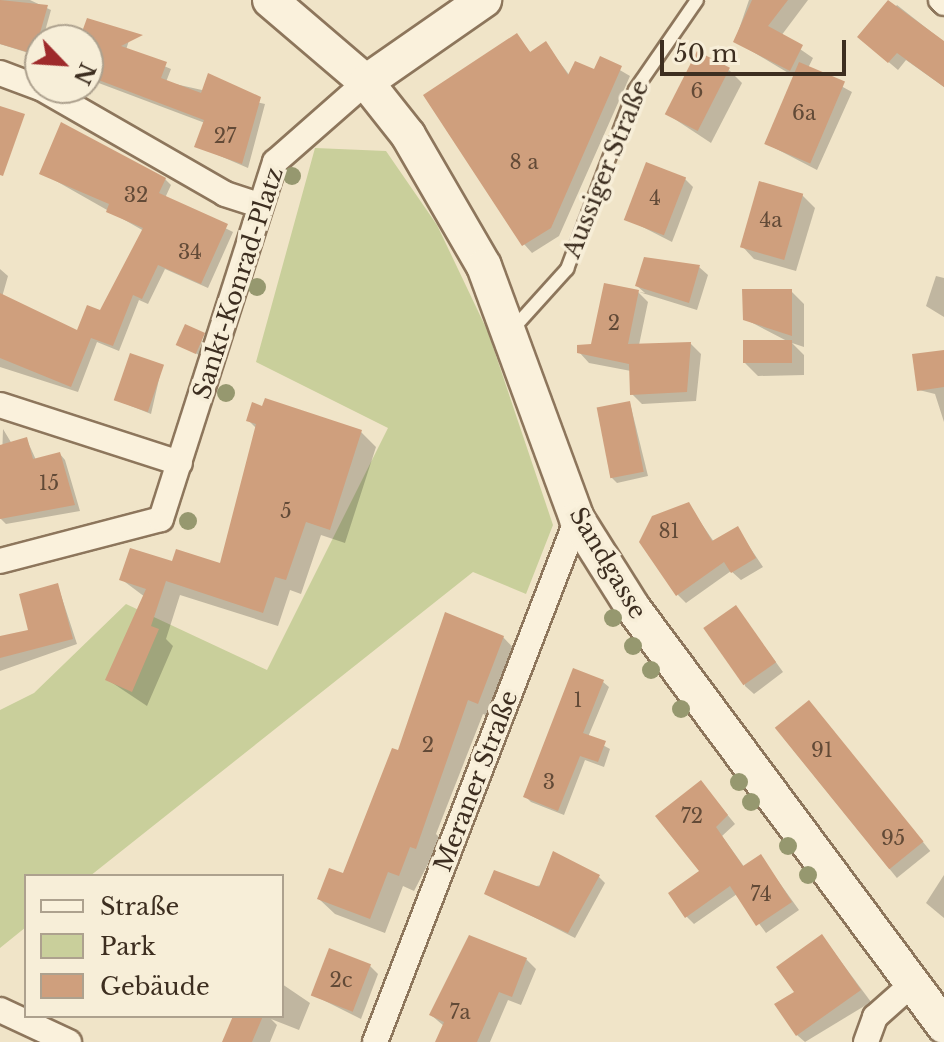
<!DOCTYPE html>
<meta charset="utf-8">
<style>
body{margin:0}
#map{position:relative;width:944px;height:1042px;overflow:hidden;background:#f0e4c8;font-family:"Libre Baskerville",serif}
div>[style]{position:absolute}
.green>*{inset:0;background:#c9cf9b}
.shadow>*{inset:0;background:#0003;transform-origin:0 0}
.building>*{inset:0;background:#cf9f7d;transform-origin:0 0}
.roads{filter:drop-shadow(2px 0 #8d765c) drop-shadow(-2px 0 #8d765c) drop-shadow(0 2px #8d765c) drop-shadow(0 -2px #8d765c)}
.lane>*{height:12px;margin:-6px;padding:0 6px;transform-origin:6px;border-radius:6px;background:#faf1dc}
.street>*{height:24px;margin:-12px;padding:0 12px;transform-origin:12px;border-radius:12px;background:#faf1dc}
.secondary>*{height:34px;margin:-17px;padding:0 17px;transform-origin:17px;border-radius:17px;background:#faf1dc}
.trees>*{width:18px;height:18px;margin:-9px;border-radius:50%;background:#96986f}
span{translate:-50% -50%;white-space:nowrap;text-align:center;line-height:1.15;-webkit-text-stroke:7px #f7eed8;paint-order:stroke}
.number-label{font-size:20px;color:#624a37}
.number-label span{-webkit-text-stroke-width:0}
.street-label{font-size:24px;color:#3d2e20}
.legend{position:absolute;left:24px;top:874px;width:260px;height:144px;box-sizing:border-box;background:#f7eed8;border:2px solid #ada18e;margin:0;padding:10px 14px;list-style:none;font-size:24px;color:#3d2e20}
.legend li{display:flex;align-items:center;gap:16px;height:40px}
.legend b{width:40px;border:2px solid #ada18e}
.north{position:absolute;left:24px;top:24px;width:80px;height:80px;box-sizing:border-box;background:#f7eed8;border:2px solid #ada18e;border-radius:50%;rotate:115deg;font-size:22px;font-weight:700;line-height:32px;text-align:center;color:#3d2e20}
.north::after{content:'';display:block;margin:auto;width:28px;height:36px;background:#9e2a2b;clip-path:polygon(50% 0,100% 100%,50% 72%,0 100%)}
.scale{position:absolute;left:660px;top:40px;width:186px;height:36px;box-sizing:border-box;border:4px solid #3d2e20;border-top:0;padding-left:10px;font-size:24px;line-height:28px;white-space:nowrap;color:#3d2e20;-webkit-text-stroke:6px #f7eed8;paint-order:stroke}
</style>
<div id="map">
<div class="green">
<div style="clip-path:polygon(315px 148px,386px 151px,437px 225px,488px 332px,553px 525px,526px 594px,473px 572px,90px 876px,26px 876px,26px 927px,0 948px,0 710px,34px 693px,126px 604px,267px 670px,388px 428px,256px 362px)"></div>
</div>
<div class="shadow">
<div style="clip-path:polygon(0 0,30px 0,51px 10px,38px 56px,0 44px)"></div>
<div style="clip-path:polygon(749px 0,808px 0,781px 36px,813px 58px,808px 68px,852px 92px,817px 170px,765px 143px,795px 77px,735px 41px)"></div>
<div style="clip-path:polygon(897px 5px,944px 42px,944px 87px,906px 60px,898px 70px,864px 41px)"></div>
<div style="clip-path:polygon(517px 36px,531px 53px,546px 44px,570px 76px,595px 72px,601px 59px,630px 76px,559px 236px,532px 253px,524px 244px)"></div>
<div style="clip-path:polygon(130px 37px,126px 50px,171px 69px,166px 82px,265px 104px,248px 168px,197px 146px,205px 123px,88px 79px,88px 40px,81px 40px)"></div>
<div style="clip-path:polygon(729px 70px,742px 83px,711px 143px,667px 114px)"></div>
<div style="clip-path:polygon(42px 173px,165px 179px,171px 185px,165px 198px,233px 232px,208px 288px,165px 269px,148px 304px,139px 300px,119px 351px,97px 342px,78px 392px,0 367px,0 269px,8px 276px,2px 297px,78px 333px,101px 313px,144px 231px)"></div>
<div style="clip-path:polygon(685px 179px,693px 187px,672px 242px,627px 219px)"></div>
<div style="clip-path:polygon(802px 195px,815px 208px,796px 271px,754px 259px,742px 246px)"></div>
<div style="clip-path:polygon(646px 259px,699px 267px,708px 275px,697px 310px,639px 292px,645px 293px,637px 286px)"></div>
<div style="clip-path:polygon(936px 276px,944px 278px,944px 317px,926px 306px)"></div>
<div style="clip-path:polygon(791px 291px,804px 304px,804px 347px,792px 343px,804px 355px,804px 375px,758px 376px,745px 363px,787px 341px,745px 319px)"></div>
<div style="clip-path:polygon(638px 292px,648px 302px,639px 345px,691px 344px,701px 354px,696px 401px,642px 404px,632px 394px,631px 371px,589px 363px,579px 352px,593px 346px)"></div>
<div style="clip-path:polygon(203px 334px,199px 355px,178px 344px)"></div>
<div style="clip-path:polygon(944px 352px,944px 422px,935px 394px,919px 390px)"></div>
<div style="clip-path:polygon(162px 366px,151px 414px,116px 400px)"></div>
<div style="clip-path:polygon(630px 403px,648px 476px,617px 483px,612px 478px)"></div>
<div style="clip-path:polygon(264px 408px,361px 432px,376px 447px,345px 543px,321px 535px,301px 594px,290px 590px,278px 626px,180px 595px,166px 639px,173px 646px,147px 706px,108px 680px,145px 597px,121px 579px,173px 564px,221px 566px,257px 429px,248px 420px)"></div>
<div style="clip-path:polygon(3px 429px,12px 444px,27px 440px,36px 460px,60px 454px,65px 460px,80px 511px,6px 524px,0 518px)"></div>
<div style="clip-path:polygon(688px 504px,714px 542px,737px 528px,763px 567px,741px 580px,731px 571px,686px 603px,678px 595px)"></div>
<div style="clip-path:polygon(58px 586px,77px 644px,0 671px,0 638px,31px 631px)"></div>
<div style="clip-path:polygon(736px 607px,783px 672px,754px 694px,745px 686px)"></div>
<div style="clip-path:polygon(503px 637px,518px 653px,493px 718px,483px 714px,436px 834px,441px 839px,414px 891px,403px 886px,385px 933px,335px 914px,319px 899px,344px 876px,399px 753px)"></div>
<div style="clip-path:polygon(603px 682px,609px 687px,588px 737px,610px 749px,604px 767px,585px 760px,564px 815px,531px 802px,526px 797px)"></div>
<div style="left:817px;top:711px;width:180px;height:43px;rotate:51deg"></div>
<div style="clip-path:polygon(708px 791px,735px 824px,722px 836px,745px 868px,761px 857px,799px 910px,766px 933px,737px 894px,694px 924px,686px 916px,702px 872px)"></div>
<div style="clip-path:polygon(944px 875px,944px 918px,926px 903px)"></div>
<div style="clip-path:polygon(599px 877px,605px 883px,575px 938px,487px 893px)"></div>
<div style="clip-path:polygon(822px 936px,871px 1002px,805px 1042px,797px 1035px,797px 992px)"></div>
<div style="clip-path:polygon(526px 959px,536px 969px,521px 1005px,508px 1000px,490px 1042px,436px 1042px,444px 1026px,431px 1015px)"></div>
<div style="clip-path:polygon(370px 966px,378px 974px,361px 1019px,313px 995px)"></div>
<div style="clip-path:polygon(282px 984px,310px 1003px,299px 1030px,271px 1019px,277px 1025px,270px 1042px,224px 1042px,235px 1016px,282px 1016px)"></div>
</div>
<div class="building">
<div style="clip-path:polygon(0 0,48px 5px,34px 54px,0 44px)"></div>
<div style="clip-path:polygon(752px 0,788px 0,768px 26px,803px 45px,790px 71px,733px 42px)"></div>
<div style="clip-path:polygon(888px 0,944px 41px,944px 87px,897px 53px,888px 63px,857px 37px)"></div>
<div style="clip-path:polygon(87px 18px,143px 35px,121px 46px,167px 62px,161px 78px,201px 93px,208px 73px,261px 97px,242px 164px,194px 147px,204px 120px,88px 76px,88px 40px,79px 40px)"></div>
<div style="clip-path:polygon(517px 33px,530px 52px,546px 41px,568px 75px,575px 61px,594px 69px,600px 56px,622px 66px,551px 228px,522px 246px,423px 95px)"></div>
<div style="left:697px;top:51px;width:37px;height:71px;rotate:27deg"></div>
<div style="left:799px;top:62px;width:50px;height:89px;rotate:23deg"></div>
<div style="clip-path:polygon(0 106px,25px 114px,3px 176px,0 175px)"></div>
<div style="clip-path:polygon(61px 122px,166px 178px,159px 193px,228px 224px,201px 284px,158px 265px,142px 299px,133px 295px,113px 346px,91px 338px,71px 387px,0 358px,0 293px,77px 330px,87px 305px,100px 310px,143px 228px,106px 212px,109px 204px,39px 174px)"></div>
<div style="left:646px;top:162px;width:43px;height:62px;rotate:21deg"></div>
<div style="left:759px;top:181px;width:46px;height:69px;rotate:16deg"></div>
<div style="clip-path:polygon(644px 257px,700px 265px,689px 303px,635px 286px)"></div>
<div style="clip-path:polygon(604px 283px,639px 290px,628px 344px,691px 342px,687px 392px,630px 395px,629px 364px,577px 353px,577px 345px,591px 344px)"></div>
<div style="clip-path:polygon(742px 289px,792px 289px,792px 336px,743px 320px)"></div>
<div style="left:185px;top:324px;width:22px;height:23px;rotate:24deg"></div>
<div style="left:792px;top:340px;width:23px;height:49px;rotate:90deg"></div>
<div style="clip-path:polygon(944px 350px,944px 387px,917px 391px,912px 354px)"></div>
<div style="left:130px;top:353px;width:36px;height:50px;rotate:19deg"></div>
<div style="clip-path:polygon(265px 398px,362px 430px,330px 530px,306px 522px,286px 580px,275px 577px,263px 613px,166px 581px,151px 626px,159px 629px,132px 692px,105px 680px,146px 589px,119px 580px,130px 548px,172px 561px,176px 549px,220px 563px,256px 424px,246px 421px,252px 402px,262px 406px)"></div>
<div style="left:630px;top:401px;width:72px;height:34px;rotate:79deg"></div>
<div style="clip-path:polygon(27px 437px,33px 459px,60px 452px,75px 505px,0 519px,0 445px)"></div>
<div style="clip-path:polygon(689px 502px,712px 541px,738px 526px,756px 558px,731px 573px,724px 562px,676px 596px,639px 542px,652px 516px)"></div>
<div style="clip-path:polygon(58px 583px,73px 639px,0 658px,0 636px,28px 630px,19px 594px)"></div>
<div style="left:736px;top:605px;width:70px;height:40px;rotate:55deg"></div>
<div style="clip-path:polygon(445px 612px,504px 636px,478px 704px,468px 700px,416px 849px,410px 847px,399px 876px,388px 872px,370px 919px,317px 899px,329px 868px,343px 873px,392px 748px,398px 750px)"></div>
<div style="clip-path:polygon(573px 668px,604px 680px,583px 733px,606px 741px,598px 762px,580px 756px,558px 811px,523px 797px)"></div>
<div style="left:809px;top:700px;width:182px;height:44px;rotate:51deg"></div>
<div style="clip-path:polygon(701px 780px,728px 815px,716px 827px,743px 866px,761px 854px,792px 902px,756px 926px,730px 886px,685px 918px,668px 893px,699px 871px,655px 816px)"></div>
<div style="clip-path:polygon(553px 851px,600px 875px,568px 933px,484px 894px,494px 870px,539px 887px)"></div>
<div style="clip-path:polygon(822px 934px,861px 990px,796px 1036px,774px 1004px,794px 992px,776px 967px)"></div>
<div style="clip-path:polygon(469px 935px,527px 958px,512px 997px,499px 992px,477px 1042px,435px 1042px,444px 1022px,429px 1015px)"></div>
<div style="left:329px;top:948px;width:45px;height:51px;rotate:21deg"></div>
<div style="clip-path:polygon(233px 1016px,263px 1016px,252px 1042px,222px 1042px)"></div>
</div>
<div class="roads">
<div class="lane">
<div style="left:511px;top:331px;width:84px;rotate:-47.9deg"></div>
<div style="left:567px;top:269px;width:191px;rotate:-69.2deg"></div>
<div style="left:635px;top:90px;width:109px;rotate:-55.4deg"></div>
</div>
<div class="street">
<div style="left:941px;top:0;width:4px;rotate:45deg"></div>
<div style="left:0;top:73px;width:43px;rotate:20.6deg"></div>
<div style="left:41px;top:88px;width:212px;rotate:29.9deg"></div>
<div style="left:225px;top:194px;width:36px;rotate:18deg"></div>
<div style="left:0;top:405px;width:189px;rotate:17.9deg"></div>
<div style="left:0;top:561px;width:166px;rotate:-14.6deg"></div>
<div style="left:161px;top:519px;width:375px;rotate:-72.3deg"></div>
<div style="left:275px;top:162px;width:121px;rotate:-41.3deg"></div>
<div style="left:0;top:1010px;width:76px;rotate:24.9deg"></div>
<div style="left:375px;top:1042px;width:561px;rotate:-68.88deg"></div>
<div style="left:866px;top:1042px;width:27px;rotate:-70deg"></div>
<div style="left:875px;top:1017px;width:48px;rotate:-41.6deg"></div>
</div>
<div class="secondary">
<div style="left:270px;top:0;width:126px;rotate:40.5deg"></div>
<div style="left:366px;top:82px;width:68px;rotate:51.6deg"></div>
<div style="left:408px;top:135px;width:151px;rotate:59.9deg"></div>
<div style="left:484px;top:266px;width:270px;rotate:69.8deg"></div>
<div style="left:577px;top:519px;width:105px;rotate:57.8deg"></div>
<div style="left:633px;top:608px;width:521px;rotate:53.35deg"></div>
<div style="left:366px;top:82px;width:144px;rotate:-34.8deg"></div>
</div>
</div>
<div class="trees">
<div style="left:292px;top:176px"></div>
<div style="left:257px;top:287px"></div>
<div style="left:226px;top:393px"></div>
<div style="left:188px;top:521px"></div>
<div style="left:613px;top:618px"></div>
<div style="left:633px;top:646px"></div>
<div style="left:651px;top:670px"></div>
<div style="left:681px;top:709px"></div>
<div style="left:739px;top:782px"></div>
<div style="left:751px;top:802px"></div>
<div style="left:788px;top:846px"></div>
<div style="left:808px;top:875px"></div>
</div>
<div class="number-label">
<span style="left:697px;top:91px">6</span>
<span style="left:804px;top:113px">6a</span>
<span style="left:225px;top:136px">27</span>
<span style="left:524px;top:162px">8 a</span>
<span style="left:136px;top:195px">32</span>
<span style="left:655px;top:198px">4</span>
<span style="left:771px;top:220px">4a</span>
<span style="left:190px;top:252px">34</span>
<span style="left:614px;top:323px">2</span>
<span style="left:49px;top:483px">15</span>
<span style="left:286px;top:511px">5</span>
<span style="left:669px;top:531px">81</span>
<span style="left:578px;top:700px">1</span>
<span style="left:428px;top:745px">2</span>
<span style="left:822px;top:750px">91</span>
<span style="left:549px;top:782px">3</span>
<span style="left:692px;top:816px">72</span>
<span style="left:893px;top:838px">95</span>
<span style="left:761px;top:894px">74</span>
<span style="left:341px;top:980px">2c</span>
<span style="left:460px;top:1012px">7a</span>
</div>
<div class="street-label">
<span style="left:606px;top:169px;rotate:-68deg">Aussiger Straße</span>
<span style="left:238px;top:283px;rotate:-72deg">Sankt-Konrad-Platz</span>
<span style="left:608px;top:563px;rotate:59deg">Sandgasse</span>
<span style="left:476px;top:781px;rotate:-69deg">Meraner Straße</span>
</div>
<ul class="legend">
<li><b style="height:10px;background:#faf1dc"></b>Straße</li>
<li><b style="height:22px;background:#c9cf9b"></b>Park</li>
<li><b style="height:22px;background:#cf9f7d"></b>Gebäude</li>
</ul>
<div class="north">N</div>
<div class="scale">50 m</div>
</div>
